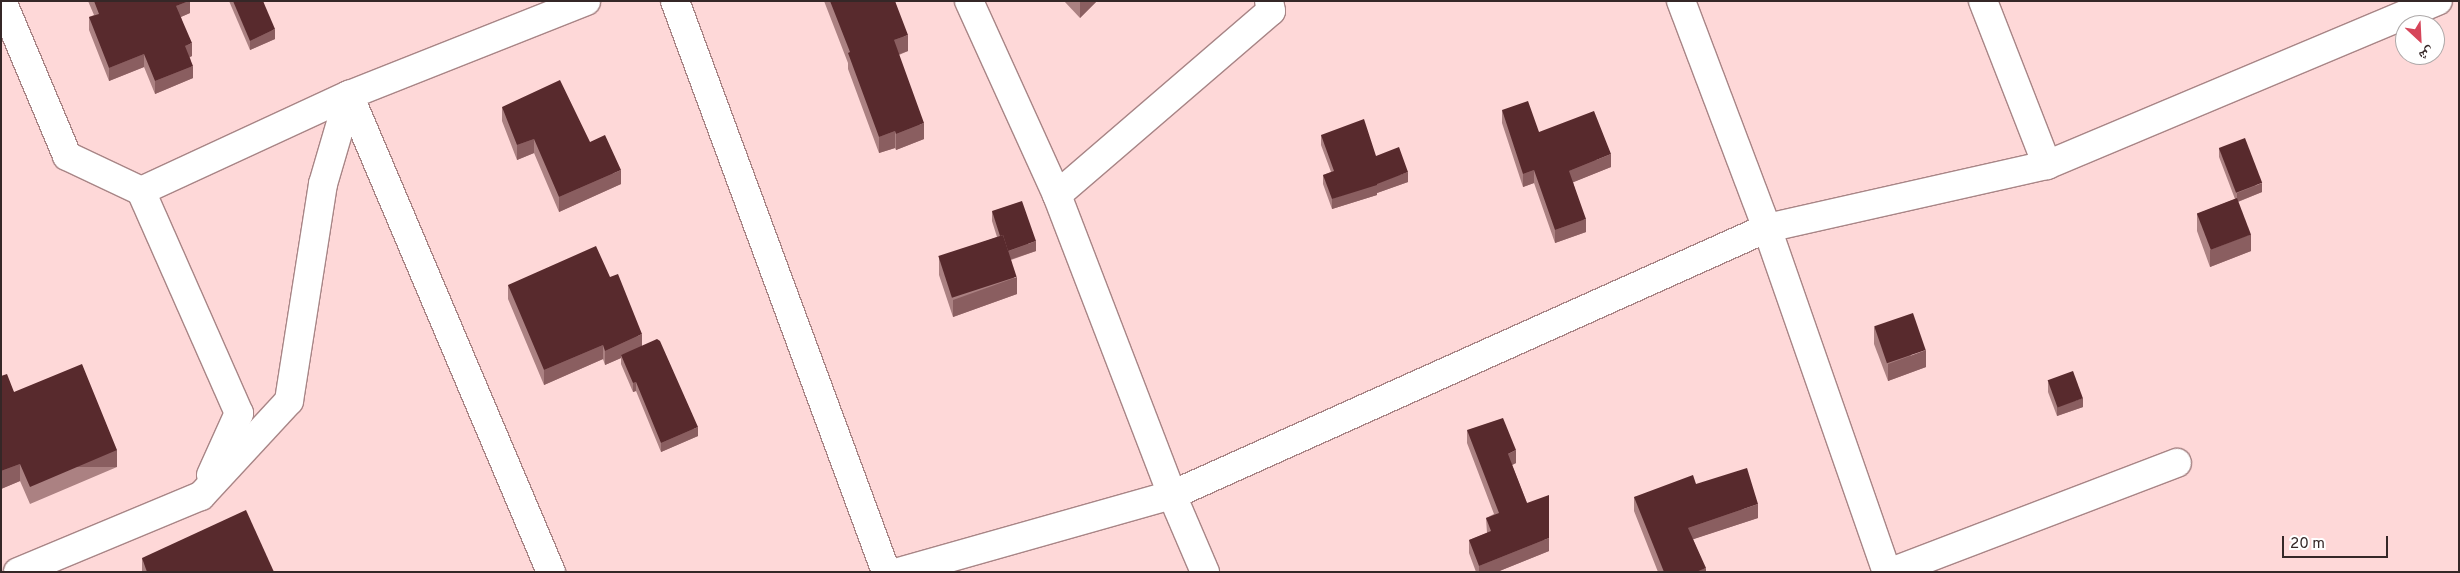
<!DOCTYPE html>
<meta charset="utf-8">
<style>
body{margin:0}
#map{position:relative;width:2460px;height:573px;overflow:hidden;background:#fed8d8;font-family:Overpass,"Noto Naskh Arabic",sans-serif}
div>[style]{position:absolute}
.roads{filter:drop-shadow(1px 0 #a88586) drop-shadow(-1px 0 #a88586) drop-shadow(0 1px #a88586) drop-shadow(0 -1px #a88586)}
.street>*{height:28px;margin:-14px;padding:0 14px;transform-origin:14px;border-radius:14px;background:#fff}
.wall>*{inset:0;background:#ab8182}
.shaded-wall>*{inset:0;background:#8a5e60;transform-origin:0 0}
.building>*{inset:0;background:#582a2d;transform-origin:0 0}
span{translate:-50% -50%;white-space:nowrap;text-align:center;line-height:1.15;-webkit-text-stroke:5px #fff;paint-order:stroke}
.frame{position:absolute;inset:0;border:2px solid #352727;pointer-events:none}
.north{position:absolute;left:2395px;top:15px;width:50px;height:50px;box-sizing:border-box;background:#fff;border:1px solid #aea9a9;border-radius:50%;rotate:155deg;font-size:14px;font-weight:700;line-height:20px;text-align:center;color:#352727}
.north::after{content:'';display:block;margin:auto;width:18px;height:22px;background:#d6455a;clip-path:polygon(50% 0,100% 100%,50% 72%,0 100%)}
.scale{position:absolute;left:2282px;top:536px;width:106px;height:22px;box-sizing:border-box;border:2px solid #352727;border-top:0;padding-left:6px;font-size:15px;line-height:18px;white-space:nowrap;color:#352727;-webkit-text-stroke:4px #fff;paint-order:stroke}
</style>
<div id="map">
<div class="roads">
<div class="street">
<div style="left:2px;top:1px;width:168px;rotate:67.2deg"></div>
<div style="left:67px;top:156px;width:82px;rotate:25.3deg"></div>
<div style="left:141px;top:191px;width:243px;rotate:66.2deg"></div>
<div style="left:239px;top:413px;width:68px;rotate:114.3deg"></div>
<div style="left:675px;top:1px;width:609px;rotate:69.72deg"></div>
<div style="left:969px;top:1px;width:213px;rotate:65.6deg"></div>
<div style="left:1057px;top:195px;width:321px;rotate:69deg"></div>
<div style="left:1172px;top:495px;width:84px;rotate:66.8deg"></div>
<div style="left:1681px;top:1px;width:243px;rotate:69.3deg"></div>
<div style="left:1767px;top:228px;width:364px;rotate:70.8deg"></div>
<div style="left:1983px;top:1px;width:176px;rotate:68.7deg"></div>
<div style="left:349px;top:95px;width:518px;rotate:67.05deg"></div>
<div style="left:141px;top:191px;width:229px;rotate:-24.8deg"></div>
<div style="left:349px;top:95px;width:255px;rotate:-21.6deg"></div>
<div style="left:1057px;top:195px;width:282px;rotate:-40.7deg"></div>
<div style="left:1271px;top:11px;width:10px;rotate:-101deg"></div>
<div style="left:18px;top:572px;width:198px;rotate:-22.6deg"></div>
<div style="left:201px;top:496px;width:129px;rotate:-47.2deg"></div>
<div style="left:289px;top:401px;width:220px;rotate:-81.1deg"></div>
<div style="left:323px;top:184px;width:93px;rotate:-73.7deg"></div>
<div style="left:899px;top:572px;width:284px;rotate:-15.8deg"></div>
<div style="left:1172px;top:495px;width:652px;rotate:-24.17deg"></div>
<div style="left:1767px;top:228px;width:287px;rotate:-12.7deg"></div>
<div style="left:2047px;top:165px;width:424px;rotate:-22.8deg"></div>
<div style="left:1891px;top:572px;width:306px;rotate:-20.9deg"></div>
</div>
</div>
<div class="wall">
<div style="clip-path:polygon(88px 1px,190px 1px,190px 13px,181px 17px,192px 56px,190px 57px,193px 78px,155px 94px,144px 67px,109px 81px,89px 30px,89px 17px,94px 15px)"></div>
<div style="clip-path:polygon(229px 1px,263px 1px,275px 39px,250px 50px)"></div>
<div style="clip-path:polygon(824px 1px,895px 1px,908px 51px,899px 55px,924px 139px,896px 150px,895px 148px,879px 153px,848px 69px,848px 63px)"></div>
<div style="clip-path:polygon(1064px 1px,1097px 1px,1080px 18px)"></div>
<div style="clip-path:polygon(502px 107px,590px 142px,621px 184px,559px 212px,534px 153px,517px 160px,502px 121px)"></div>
<div style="clip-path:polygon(1502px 110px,1539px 132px,1611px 167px,1573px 182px,1586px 232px,1555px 243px,1534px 183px,1523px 187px,1502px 123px)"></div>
<div style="clip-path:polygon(1321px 135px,1376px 156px,1408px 182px,1377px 193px,1377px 195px,1332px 209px,1323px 184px,1323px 175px,1331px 172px,1321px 145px)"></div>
<div style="clip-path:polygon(2219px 148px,2262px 192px,2238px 202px,2251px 251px,2210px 267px,2197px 231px,2197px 214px,2235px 199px,2219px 157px)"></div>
<div style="clip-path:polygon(992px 211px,1036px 251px,1011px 260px,1017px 294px,953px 317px,939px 275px,939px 258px,997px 237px,992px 221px)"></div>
<div style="clip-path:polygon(610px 277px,642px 346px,698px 436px,661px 452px,636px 391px,633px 392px,621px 364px,621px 358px,605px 365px,603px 359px,544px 385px,508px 299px,508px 285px)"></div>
<div style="clip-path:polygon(1874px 327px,1926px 367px,1888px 381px,1874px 344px)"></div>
<div style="clip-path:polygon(1px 376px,14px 392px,117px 467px,30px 504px,20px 481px,1px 489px)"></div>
<div style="clip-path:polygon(2048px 382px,2083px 407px,2057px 416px,2048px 392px)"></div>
<div style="clip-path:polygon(1467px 430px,1516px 463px,1512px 465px,1527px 503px,1549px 551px,1497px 572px,1476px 572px,1469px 553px,1469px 540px,1487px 533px,1486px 518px,1494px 514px,1467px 443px)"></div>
<div style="clip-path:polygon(1696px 484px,1758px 518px,1693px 539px,1706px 572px,1658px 572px,1634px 511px,1634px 497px)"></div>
<div style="clip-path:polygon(142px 558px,274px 572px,142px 572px)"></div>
</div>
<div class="shaded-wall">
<div style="clip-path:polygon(189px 1px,190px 1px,190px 13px,176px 19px,176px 6px)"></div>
<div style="clip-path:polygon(1080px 1px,1097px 1px,1080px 18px)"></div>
<div style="clip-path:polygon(275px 29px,275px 39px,250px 50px,250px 41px)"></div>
<div style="clip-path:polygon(908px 35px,908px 51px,894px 56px,894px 40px)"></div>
<div style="clip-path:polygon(192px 43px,192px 56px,185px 59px,185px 46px)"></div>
<div style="clip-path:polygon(144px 54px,144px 67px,109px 81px,109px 68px)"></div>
<div style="clip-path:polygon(193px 66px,193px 78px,155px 94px,155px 81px)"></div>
<div style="clip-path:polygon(924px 123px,924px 139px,896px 150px,896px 134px)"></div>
<div style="clip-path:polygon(895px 131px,895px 148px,879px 153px,879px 137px)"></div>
<div style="clip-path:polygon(534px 139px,534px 153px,517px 160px,517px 145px)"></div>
<div style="clip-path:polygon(1611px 154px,1611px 167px,1569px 184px,1569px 171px)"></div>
<div style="clip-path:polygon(621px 170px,621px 184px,559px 212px,559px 197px)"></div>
<div style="clip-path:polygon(1534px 170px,1534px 183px,1523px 187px,1523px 174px)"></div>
<div style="clip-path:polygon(1408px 172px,1408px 182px,1377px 193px,1377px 195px,1332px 209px,1332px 199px)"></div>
<div style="clip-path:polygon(2262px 183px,2262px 192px,2237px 202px,2237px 193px)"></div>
<div style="clip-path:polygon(1586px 219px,1586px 232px,1555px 243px,1555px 230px)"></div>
<div style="clip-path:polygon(2251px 234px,2251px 251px,2210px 267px,2210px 250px)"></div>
<div style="clip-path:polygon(1036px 241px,1036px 251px,1006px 261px,1006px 252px)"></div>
<div style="clip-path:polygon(1017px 277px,1017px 294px,953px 317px,953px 300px)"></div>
<div style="clip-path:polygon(642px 334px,642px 348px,621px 355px,621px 358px,605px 365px,605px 351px)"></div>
<div style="clip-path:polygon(603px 345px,603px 359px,544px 385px,544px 370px)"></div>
<div style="clip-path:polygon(1926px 350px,1926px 367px,1888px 381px,1888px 364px)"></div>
<div style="clip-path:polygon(636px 382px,636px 391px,633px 392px,633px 383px)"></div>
<div style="clip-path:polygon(2083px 398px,2083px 407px,2057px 416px,2057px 407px)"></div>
<div style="clip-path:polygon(698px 427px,698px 436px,661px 452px,661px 443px)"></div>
<div style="left:117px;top:450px;width:17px;height:95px;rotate:90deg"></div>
<div style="clip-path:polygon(1516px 450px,1516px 463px,1508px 467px,1508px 454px)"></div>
<div style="clip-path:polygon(20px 464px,20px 481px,1px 489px,1px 471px)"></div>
<div style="clip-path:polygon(1758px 504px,1758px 518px,1688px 541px,1688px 528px)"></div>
<div style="clip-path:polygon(1549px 538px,1549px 551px,1497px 572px,1479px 572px,1479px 566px)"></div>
<div style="clip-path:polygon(1706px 568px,1706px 572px,1696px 572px)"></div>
</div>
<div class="building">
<div style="clip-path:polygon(94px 1px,189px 1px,176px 6px,192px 43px,185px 46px,193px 66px,155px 81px,144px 54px,109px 68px,89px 17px,99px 14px)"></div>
<div style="clip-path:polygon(233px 1px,263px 1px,275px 29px,250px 41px)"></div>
<div style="clip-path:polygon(830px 1px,895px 1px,908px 35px,894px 40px,924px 123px,896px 134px,895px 131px,879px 137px,848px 53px,850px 52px)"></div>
<div style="clip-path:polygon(560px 80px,590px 142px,605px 135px,621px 170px,559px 197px,534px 139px,517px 145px,502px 107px)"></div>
<div style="clip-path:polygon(1528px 101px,1539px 132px,1594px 111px,1611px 154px,1569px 171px,1586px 219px,1555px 230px,1534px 170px,1523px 174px,1502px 110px)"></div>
<div style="clip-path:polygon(1364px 119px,1376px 156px,1399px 147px,1408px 172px,1377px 184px,1377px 185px,1332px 199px,1323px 175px,1334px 171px,1321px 135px)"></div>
<div style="left:2245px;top:138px;width:48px;height:28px;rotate:69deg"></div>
<div style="left:2237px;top:198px;width:39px;height:43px;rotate:69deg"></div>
<div style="clip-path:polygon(1022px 201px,1036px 241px,1008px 251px,1003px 235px,1000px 236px,992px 211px)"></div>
<div style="left:1003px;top:235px;width:44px;height:68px;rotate:72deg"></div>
<div style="clip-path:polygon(596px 246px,610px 277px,618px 274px,642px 334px,605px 351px,603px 345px,544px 370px,508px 285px)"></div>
<div style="left:1913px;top:313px;width:39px;height:41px;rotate:71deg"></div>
<div style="clip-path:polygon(657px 339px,660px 341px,698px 427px,661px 443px,636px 382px,633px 383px,621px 355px)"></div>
<div style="clip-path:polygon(82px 364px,117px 450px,30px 487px,20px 464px,1px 471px,1px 376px,7px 374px,14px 392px)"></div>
<div style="left:2073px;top:371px;width:29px;height:27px;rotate:70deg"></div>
<div style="clip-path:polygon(1503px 418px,1516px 450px,1508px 454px,1527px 503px,1549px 495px,1549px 538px,1479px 566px,1469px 540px,1491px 531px,1486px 518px,1499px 513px,1467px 430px)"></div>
<div style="clip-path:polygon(1747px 468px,1758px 504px,1688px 528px,1706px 568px,1696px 572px,1664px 572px,1634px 497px,1693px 475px,1696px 484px)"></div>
<div style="clip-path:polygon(246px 510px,274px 572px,147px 572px,142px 558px)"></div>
</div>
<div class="frame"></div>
<div class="north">ش</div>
<div class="scale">20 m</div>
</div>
